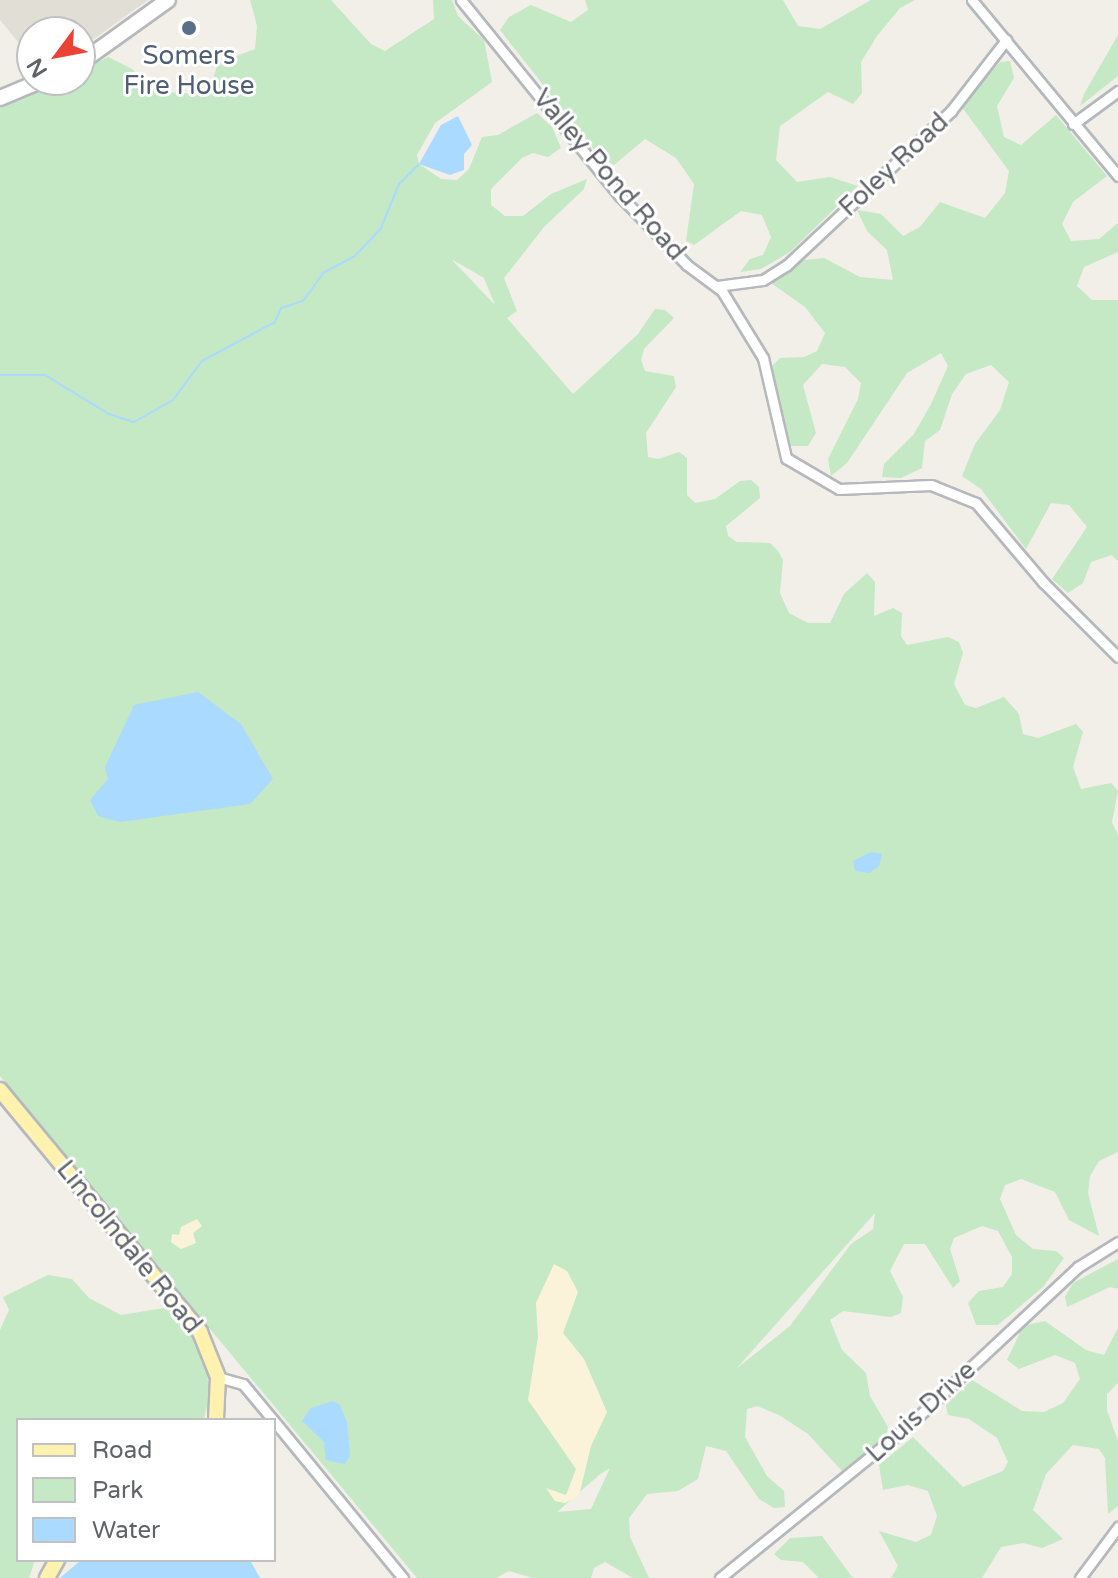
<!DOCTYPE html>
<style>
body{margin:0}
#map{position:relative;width:1118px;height:1578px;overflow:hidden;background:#f1efe8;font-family:"Varela Round",sans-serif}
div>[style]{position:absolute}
.education>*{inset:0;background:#e1ded6}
.green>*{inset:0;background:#c5e8c5}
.sand>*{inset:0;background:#fbf3d9}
.water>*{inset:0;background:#aadaff}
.stream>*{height:2px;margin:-1px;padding:0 1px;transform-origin:1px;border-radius:1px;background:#aadaff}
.roads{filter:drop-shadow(2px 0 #b5b8bc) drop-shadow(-2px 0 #b5b8bc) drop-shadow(0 2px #b5b8bc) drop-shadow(0 -2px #b5b8bc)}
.minor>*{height:9px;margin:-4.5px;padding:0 4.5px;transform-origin:4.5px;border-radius:4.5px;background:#fff}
.secondary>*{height:14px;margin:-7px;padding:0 7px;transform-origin:7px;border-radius:7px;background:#fff}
.primary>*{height:14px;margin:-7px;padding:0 7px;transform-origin:7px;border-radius:7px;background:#fff2af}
.dots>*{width:22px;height:22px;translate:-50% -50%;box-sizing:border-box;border:4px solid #fff;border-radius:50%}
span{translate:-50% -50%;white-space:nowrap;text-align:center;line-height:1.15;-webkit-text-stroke:6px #fff;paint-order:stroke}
.service-label{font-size:26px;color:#4e5e75}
.street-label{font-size:26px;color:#5f6368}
.legend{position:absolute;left:16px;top:1418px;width:260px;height:144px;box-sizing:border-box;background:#fff;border:2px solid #bfc1c3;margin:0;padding:10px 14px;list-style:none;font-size:24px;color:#5f6368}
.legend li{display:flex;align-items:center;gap:16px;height:40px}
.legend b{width:40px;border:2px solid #bfc1c3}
.north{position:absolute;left:16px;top:16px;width:80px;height:80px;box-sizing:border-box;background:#fff;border:2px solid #bfc1c3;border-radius:50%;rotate:238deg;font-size:22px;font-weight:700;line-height:32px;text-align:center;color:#5f6368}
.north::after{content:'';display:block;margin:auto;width:28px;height:36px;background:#ea4335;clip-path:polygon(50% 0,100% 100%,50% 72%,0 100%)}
</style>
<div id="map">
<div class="education">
<div style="clip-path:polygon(0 0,148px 0,80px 49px,80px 32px,32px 32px,32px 59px,0 20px)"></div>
</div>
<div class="green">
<div style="clip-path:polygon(evenodd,250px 0,331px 0,371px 44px,385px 51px,434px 19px,433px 0,452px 0,458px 16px,484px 40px,492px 82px,435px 123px,417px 155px,419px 164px,441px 179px,457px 180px,469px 169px,482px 137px,498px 135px,537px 113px,552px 127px,561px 148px,548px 157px,533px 153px,522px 158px,491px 189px,491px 205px,505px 216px,523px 216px,551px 194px,587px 179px,584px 189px,544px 227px,504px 278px,517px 311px,507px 318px,573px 394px,638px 334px,655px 309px,665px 310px,674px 318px,644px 349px,641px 360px,645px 371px,674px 376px,676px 387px,646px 433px,648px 457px,658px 459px,679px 452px,687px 458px,687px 495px,695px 503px,715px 499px,740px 481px,751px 480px,759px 487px,760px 498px,726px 526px,728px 536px,737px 542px,770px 543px,778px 551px,783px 560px,780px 593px,789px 613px,808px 623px,830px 623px,844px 594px,867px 573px,875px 582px,874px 616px,893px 608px,902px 613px,901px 636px,907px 645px,948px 637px,959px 642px,963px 653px,954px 684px,965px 705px,976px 708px,1004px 697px,1019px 714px,1023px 734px,1038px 738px,1076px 724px,1083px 732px,1073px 767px,1081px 789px,1111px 783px,1118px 791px,1112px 822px,1118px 835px,1118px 1152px,1099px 1161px,1090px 1176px,1088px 1193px,1099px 1236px,1069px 1220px,1055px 1192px,1021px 1179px,1005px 1185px,1000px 1199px,1016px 1235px,1033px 1249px,1056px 1251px,1064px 1258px,1043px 1287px,998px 1325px,976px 1325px,968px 1303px,979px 1291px,1003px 1287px,1012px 1274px,1012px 1257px,998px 1231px,982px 1226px,954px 1238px,950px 1249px,960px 1281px,953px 1288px,925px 1244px,904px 1244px,890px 1271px,903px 1297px,901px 1313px,891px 1317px,843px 1311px,830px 1320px,842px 1350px,866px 1373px,870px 1396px,888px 1427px,886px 1438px,842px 1471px,808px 1434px,779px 1415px,757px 1406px,747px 1409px,745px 1437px,767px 1476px,784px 1491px,785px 1507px,774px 1508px,759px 1499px,726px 1451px,706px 1446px,698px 1479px,678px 1491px,647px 1494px,629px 1518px,630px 1537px,649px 1578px,633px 1578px,605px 1562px,594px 1568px,591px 1578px,533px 1578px,509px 1571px,496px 1578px,417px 1578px,0 1076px,0 106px,62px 80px,80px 80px,80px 71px,108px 57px,132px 69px,156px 92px,208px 94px,218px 63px,255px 49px,257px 26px,250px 0,453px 260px,484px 278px,495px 305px,453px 261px,453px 260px,250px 0,875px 1213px,873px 1229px,851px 1244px,790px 1326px,736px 1369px,875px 1213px,250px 0,610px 1468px,591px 1509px,557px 1512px,599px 1475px,610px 1468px)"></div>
<div style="clip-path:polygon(585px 0,783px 0,798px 26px,820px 29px,871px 0,915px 0,900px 8px,877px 36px,861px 62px,862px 93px,853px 104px,828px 92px,780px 126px,776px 160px,797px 182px,830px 177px,858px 186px,790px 252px,761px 269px,740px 272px,750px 259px,763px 255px,771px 237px,762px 215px,741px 211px,694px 245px,686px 241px,694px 184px,676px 158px,645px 139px,614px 165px,601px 158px,500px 30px,509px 17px,531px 5px,571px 22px,588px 10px)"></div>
<div style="clip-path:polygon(1118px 35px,1118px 76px,1080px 106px,1084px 94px)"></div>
<div style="clip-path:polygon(1010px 61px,1014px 78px,997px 106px,1004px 137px,1021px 145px,1056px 115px,1107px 176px,1073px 202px,1062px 224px,1071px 241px,1099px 239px,1118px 223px,1118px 252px,1084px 267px,1077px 286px,1092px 300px,1118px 300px,1118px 561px,1112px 555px,1091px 562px,1083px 583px,1068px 593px,1052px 579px,1087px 527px,1069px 505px,1051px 503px,1026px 549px,981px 489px,962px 476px,975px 444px,1000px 410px,1009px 382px,991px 365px,966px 374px,952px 394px,940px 430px,925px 441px,922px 468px,901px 478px,882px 477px,884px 464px,914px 434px,931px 404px,948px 366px,941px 353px,907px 373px,847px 463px,831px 476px,828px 459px,858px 399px,861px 383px,845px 367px,822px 364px,803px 385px,816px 433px,808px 446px,789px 446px,782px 433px,771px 367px,780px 358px,804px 357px,817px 351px,825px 333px,805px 307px,771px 283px,804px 260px,824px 258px,860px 277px,893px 280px,887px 250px,867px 231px,857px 210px,881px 214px,903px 236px,920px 227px,940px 202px,985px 218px,1005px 193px,1009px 171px,961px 106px,1000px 62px)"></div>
<div style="clip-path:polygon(1118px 1259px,1118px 1289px,1110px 1287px,1067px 1307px,1065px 1297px,1073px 1283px)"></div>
<div style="clip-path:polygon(48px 1275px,72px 1279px,89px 1298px,121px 1315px,170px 1307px,192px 1336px,207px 1370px,209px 1395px,204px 1420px,18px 1420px,18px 1560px,35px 1560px,29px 1578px,0 1578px,0 1330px,9px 1310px,3px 1297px)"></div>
<div style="clip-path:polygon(1045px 1321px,1086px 1350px,1104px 1355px,1118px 1328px,1118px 1383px,1107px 1394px,1107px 1410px,1118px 1441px,1118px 1506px,1108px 1514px,1105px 1458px,1099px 1449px,1073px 1445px,1046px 1474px,1033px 1510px,1063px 1539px,1042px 1548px,1023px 1543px,1001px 1547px,982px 1578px,891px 1578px,898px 1566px,879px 1531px,916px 1542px,931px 1535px,937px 1516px,928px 1491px,908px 1485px,883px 1490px,879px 1465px,913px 1437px,963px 1487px,1003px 1471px,1008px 1462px,997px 1438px,969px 1419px,948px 1415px,946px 1405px,972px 1380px,1022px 1411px,1044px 1412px,1063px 1403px,1080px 1379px,1075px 1363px,1055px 1355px,1019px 1369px,1007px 1360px,1023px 1326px)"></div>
<div style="clip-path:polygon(822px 1536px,852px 1577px,854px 1578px,819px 1578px,803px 1562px,781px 1560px,774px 1554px,790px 1538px)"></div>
</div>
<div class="sand">
<div style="clip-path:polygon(197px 1219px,202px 1226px,193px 1233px,196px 1243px,181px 1249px,171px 1242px,172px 1234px,179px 1235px,181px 1227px)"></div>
<div style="clip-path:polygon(554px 1264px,567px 1271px,578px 1292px,563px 1333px,584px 1359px,607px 1412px,591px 1446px,579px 1496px,565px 1503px,555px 1501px,546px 1488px,566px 1495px,576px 1469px,528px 1400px,538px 1337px,536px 1303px)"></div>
</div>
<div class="water">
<div style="clip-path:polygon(458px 116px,472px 145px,464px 154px,464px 170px,450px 175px,419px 164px,441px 125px)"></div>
<div style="clip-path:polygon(198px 692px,241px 724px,273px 779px,250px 804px,120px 822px,98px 816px,90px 800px,108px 779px,105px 767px,134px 705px)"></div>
<div style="clip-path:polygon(871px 852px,882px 854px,879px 866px,869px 873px,855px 871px,853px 861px)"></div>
<div style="clip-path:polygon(333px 1401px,340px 1405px,347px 1422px,350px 1456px,345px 1464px,326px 1460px,324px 1442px,302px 1421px,311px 1408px)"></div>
<div style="clip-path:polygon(81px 1560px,250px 1560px,260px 1578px,60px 1578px)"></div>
</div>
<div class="stream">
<div style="left:0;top:375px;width:45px"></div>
<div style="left:45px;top:375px;width:75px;rotate:31.4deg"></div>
<div style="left:109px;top:414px;width:26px;rotate:18deg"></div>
<div style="left:134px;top:422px;width:45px;rotate:-29.4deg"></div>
<div style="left:173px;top:400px;width:49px;rotate:-53.4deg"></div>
<div style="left:202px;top:361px;width:83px;rotate:-28.1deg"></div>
<div style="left:275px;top:322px;width:15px;rotate:-67deg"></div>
<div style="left:281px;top:308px;width:23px;rotate:-18deg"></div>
<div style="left:303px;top:301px;width:34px;rotate:-54deg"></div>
<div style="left:323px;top:273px;width:36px;rotate:-28deg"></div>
<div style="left:355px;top:256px;width:38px;rotate:-47deg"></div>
<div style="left:381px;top:228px;width:48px;rotate:-67.8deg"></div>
<div style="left:399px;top:184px;width:28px;rotate:-45deg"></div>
</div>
<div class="roads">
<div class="minor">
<div style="left:461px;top:0;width:252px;rotate:51deg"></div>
<div style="left:620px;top:196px;width:96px;rotate:45.8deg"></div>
<div style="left:687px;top:265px;width:44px;rotate:36.6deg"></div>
<div style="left:722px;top:291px;width:79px;rotate:58.5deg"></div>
<div style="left:763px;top:358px;width:103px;rotate:77deg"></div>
<div style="left:786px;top:458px;width:61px;rotate:30.3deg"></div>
<div style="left:839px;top:489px;width:92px;rotate:-2.5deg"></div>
<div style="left:931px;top:485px;width:48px;rotate:21.8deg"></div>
<div style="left:976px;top:503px;width:104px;rotate:49.7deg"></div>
<div style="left:1043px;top:582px;width:106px;rotate:45deg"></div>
<div style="left:972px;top:0;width:229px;rotate:50.3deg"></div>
<div style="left:1073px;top:124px;width:56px;rotate:-36.3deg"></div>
<div style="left:717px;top:286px;width:46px;rotate:-7.4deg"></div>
<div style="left:763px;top:280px;width:28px;rotate:-32deg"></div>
<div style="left:787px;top:265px;width:225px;rotate:-43.2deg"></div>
<div style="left:951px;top:111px;width:90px;rotate:-52.2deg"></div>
<div style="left:218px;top:1377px;width:26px;rotate:16deg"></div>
<div style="left:243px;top:1384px;width:47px;rotate:50.2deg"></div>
<div style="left:274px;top:1421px;width:203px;rotate:50.6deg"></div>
<div style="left:720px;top:1578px;width:242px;rotate:-39deg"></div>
<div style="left:908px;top:1426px;width:233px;rotate:-43.1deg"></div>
<div style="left:1078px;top:1267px;width:47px;rotate:-32deg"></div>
<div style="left:1080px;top:1578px;width:64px;rotate:-53.3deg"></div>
</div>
<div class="secondary">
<div style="left:80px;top:63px;width:108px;rotate:-35.6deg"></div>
<div style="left:0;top:98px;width:47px;rotate:-22.7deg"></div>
</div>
<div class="primary">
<div style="left:0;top:1090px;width:314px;rotate:50.4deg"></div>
<div style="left:200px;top:1332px;width:48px;rotate:68.2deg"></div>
<div style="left:218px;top:1377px;width:43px;rotate:92.7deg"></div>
<div style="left:47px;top:1578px;width:21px;rotate:-61deg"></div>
</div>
</div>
<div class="dots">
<div style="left:189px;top:28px;background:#5c6f8a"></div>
</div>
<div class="service-label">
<span style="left:189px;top:71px">Somers<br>Fire House</span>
</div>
<div class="street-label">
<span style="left:894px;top:165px;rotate:-43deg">Foley Road</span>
<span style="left:609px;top:175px;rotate:49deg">Valley Pond Road</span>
<span style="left:129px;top:1247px;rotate:51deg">Lincolndale Road</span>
<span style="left:921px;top:1412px;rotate:-42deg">Louis Drive</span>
</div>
<ul class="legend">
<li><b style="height:10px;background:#fff2af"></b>Road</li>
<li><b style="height:22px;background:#c5e8c5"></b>Park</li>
<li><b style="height:22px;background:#aadaff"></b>Water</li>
</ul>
<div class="north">N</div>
</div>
